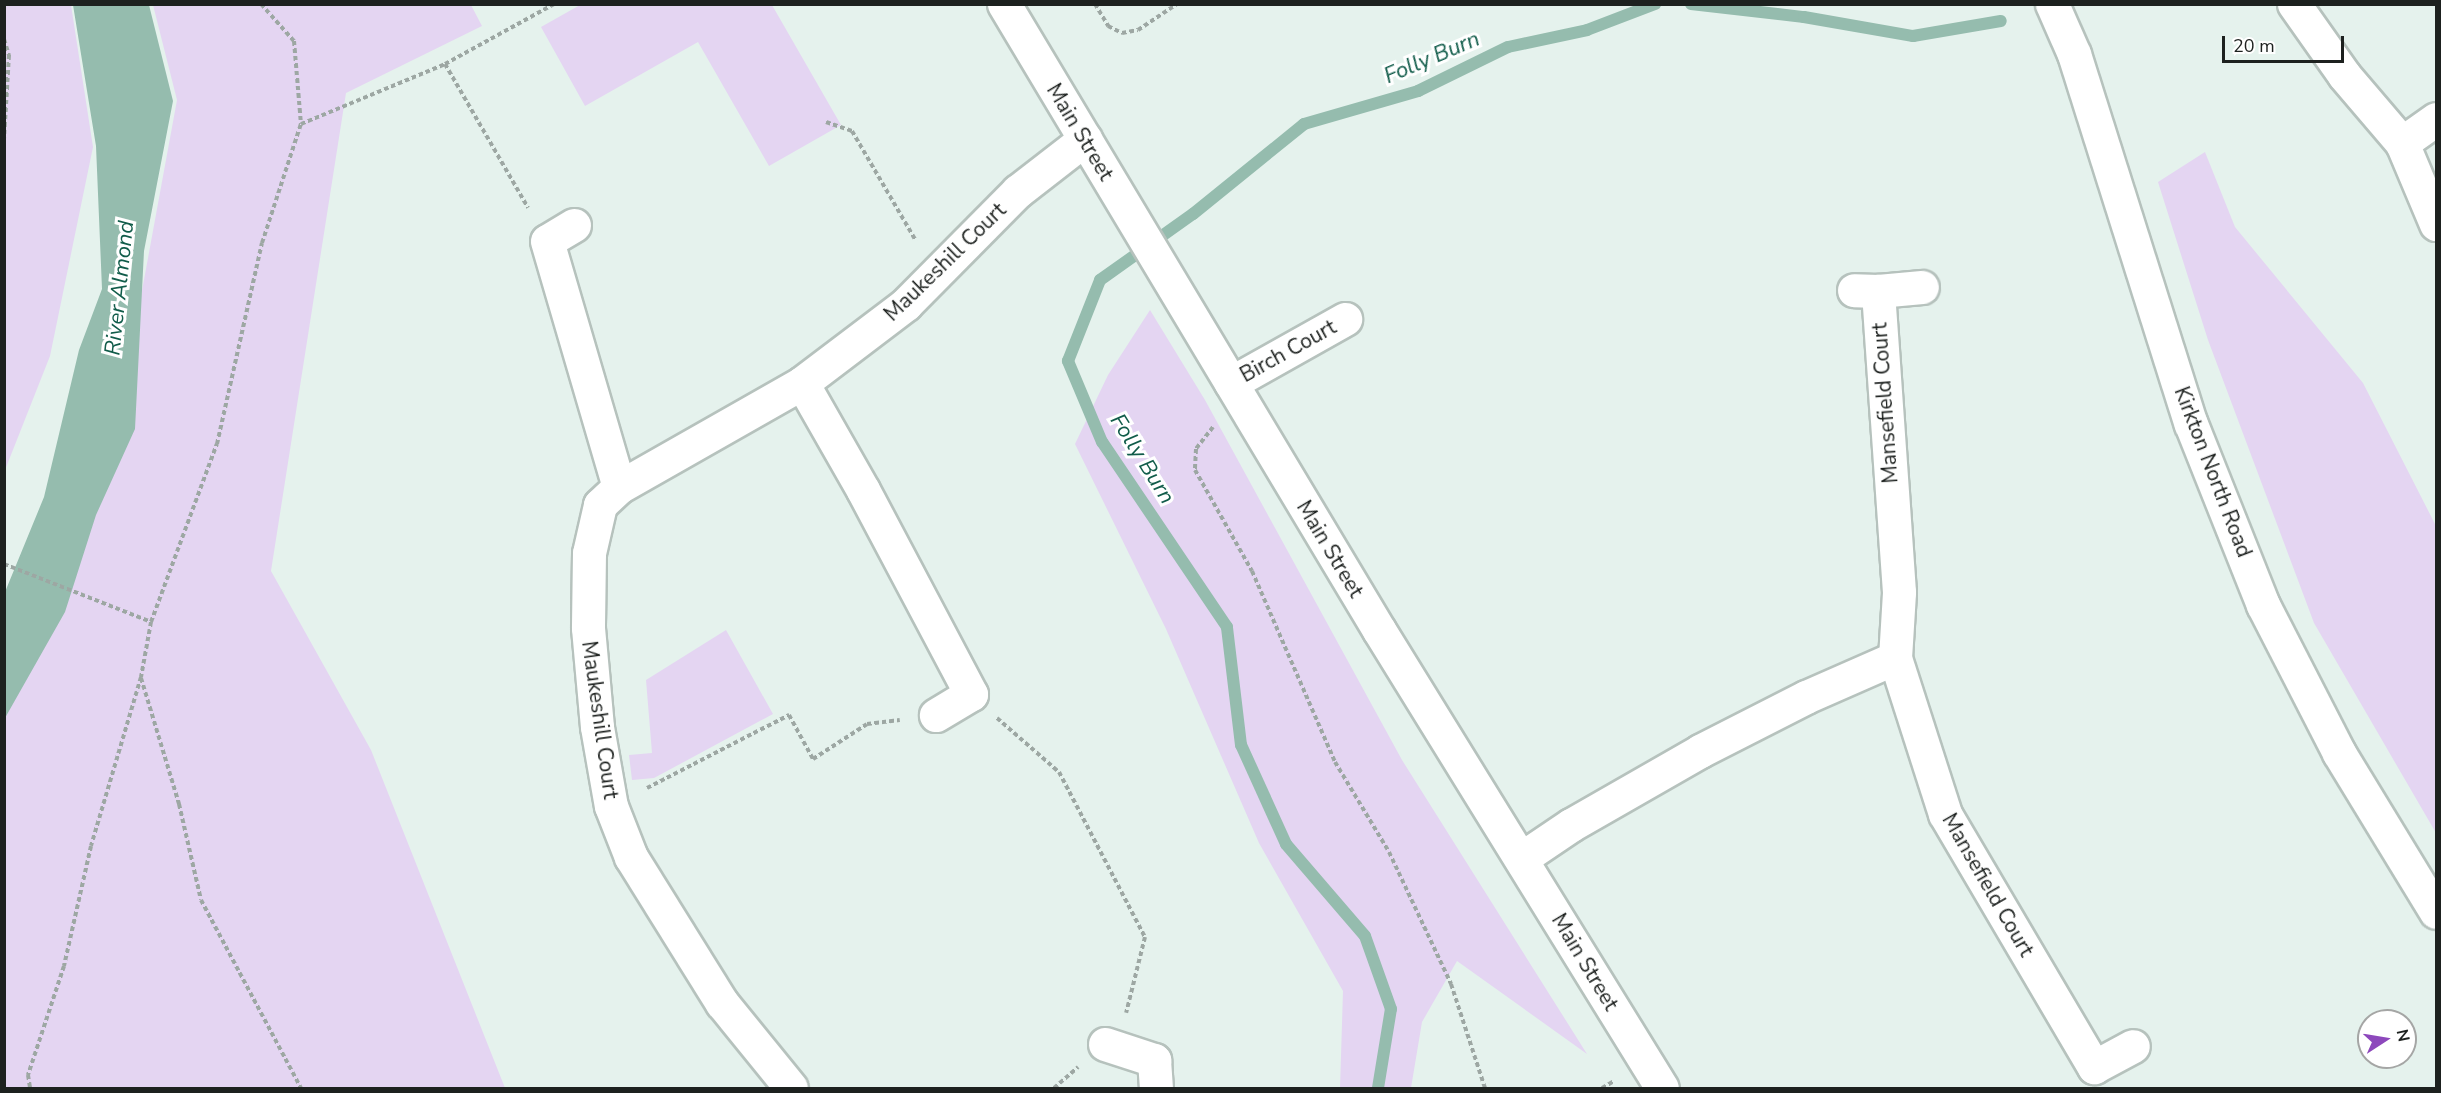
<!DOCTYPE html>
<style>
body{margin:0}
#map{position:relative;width:2441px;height:1093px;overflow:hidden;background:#e5f2ed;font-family:"Nunito Sans",sans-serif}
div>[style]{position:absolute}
.green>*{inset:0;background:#e4d5f2}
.water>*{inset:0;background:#95bcae}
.stream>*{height:12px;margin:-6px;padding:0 6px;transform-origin:6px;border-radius:6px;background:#95bcae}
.path>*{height:4px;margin-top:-2px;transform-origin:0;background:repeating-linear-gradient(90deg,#9da7a3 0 4.5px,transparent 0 7.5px)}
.roads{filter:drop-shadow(2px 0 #b6c2bd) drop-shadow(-2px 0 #b6c2bd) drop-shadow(0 2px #b6c2bd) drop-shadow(0 -2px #b6c2bd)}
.minor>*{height:33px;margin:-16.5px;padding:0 16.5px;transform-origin:16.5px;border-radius:16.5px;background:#fff}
.secondary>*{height:33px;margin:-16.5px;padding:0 16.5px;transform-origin:16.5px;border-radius:16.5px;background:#fff}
span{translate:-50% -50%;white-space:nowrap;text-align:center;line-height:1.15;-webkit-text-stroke:6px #fff;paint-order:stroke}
.street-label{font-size:21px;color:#1d211f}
.water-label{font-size:22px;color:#115c4a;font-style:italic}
.frame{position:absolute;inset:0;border:6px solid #1d211f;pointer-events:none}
.north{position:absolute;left:2357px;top:1009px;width:60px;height:60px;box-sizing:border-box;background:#fff;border:2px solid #a5a6a5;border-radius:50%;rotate:78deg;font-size:16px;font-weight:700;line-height:24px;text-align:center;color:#1d211f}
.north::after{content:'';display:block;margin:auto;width:21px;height:27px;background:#8d48bc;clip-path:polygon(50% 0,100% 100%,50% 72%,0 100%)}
.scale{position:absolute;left:2222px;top:36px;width:122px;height:27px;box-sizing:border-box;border:3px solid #1d211f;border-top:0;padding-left:8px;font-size:18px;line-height:21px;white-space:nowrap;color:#1d211f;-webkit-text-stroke:4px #fff;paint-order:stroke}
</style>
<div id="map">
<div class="green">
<div style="clip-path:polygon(5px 4px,71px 5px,93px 147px,50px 356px,5px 470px)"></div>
<div style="clip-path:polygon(153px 5px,471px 5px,482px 26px,346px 93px,271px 571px,371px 750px,505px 1088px,5px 1088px,5px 649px,128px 367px,177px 100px)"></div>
<div style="clip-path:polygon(580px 5px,772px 5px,841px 125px,769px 166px,698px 42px,585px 106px,541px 27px)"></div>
<div style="clip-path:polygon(2205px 152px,2235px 227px,2363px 383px,2436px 526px,2436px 833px,2314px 623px,2208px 340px,2158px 182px)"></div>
<div style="clip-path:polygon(1150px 310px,1205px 400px,1402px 760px,1587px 1054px,1457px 961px,1422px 1022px,1411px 1088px,1340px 1088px,1343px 991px,1259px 843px,1166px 629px,1075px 444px,1108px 375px)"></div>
<div style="clip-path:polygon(726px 630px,773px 714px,654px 778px,632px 780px,629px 755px,652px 753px,646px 680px)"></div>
</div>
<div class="water">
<div style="clip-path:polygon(73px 5px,149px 5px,173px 101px,144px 251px,135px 429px,96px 515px,65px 612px,5px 718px,5px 592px,44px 497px,79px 350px,102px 289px,96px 146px)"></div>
</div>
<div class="stream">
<div style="left:1691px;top:4px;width:114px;rotate:6.6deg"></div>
<div style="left:1804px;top:17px;width:111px;rotate:9.9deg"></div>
<div style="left:1913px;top:36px;width:89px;rotate:-9.7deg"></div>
<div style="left:1378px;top:1088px;width:80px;rotate:-80.7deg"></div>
<div style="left:1391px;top:1009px;width:77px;rotate:-109.6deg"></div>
<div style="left:1365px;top:936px;width:121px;rotate:-130.7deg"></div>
<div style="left:1286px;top:844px;width:109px;rotate:-114.4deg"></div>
<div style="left:1241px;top:745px;width:119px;rotate:-96.8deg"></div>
<div style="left:1227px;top:627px;width:223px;rotate:-124deg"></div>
<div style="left:1102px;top:442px;width:88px;rotate:-112.8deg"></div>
<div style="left:1068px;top:361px;width:87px;rotate:-68.4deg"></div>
<div style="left:1100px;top:280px;width:114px;rotate:-35.4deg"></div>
<div style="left:1193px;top:214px;width:143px;rotate:-39deg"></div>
<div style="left:1304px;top:124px;width:119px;rotate:-16.1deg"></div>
<div style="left:1418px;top:91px;width:100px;rotate:-26.1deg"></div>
<div style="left:1508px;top:47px;width:81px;rotate:-12.1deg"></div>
<div style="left:1587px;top:30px;width:73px;rotate:-20.9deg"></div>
</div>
<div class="path">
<div style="left:261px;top:4px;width:50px;rotate:48.3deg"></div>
<div style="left:294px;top:41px;width:83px;rotate:85.2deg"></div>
<div style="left:1095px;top:4px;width:26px;rotate:59deg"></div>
<div style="left:1108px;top:26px;width:16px;rotate:27deg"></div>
<div style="left:1122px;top:33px;width:16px;rotate:-11deg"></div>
<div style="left:1138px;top:30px;width:47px;rotate:-33.7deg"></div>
<div style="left:4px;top:39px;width:17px;rotate:73deg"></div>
<div style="left:9px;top:55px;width:85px;rotate:93.4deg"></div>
<div style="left:445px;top:64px;width:124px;rotate:-28.8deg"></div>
<div style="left:826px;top:122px;width:28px;rotate:19deg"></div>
<div style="left:852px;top:131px;width:127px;rotate:59.8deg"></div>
<div style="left:1213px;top:427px;width:28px;rotate:128deg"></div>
<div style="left:1196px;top:449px;width:21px;rotate:93deg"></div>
<div style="left:1195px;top:470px;width:116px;rotate:60.6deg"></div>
<div style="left:1252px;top:571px;width:208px;rotate:66.5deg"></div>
<div style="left:1335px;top:762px;width:105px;rotate:59deg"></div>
<div style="left:1389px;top:852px;width:146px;rotate:64.8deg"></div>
<div style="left:1451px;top:984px;width:109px;rotate:71.9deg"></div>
<div style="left:4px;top:564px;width:158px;rotate:21.5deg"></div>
<div style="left:151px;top:622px;width:56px;rotate:100.3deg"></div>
<div style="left:141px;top:677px;width:176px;rotate:106.5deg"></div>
<div style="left:91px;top:846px;width:123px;rotate:102.7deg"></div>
<div style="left:64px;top:966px;width:115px;rotate:108.3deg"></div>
<div style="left:28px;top:1075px;width:13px;rotate:81deg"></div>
<div style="left:151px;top:622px;width:190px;rotate:-69.7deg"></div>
<div style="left:217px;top:444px;width:206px;rotate:-77.4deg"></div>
<div style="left:262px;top:243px;width:125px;rotate:-71.9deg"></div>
<div style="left:301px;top:124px;width:156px;rotate:-22.6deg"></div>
<div style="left:445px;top:64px;width:166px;rotate:60deg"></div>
<div style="left:141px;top:678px;width:132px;rotate:73.2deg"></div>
<div style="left:179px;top:804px;width:98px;rotate:77.1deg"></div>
<div style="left:201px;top:900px;width:213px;rotate:62deg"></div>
<div style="left:997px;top:718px;width:82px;rotate:41.1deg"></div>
<div style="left:1059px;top:772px;width:186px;rotate:62.5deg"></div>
<div style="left:1145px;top:937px;width:78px;rotate:104deg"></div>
<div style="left:647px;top:788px;width:160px;rotate:-27.2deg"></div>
<div style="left:789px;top:715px;width:50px;rotate:61.4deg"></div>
<div style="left:813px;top:759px;width:64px;rotate:-32.9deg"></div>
<div style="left:867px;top:724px;width:33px;rotate:-7deg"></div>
<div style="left:1054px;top:1088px;width:32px;rotate:-41deg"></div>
<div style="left:1602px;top:1088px;width:14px;rotate:-30deg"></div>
</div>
<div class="roads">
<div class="minor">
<div style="left:1004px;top:4px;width:730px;rotate:59.08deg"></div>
<div style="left:1379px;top:630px;width:538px;rotate:58.29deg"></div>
<div style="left:2294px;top:4px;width:87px;rotate:54.8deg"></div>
<div style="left:2344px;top:75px;width:89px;rotate:49.5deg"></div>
<div style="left:2436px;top:119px;width:42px;rotate:144.8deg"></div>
<div style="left:2402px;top:143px;width:88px;rotate:67.2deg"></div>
<div style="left:574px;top:225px;width:31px;rotate:149deg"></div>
<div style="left:547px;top:241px;width:256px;rotate:73.7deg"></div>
<div style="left:619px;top:487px;width:210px;rotate:-29.6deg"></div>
<div style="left:802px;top:383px;width:131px;rotate:-37.2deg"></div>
<div style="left:906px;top:304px;width:159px;rotate:-45.3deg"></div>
<div style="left:1018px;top:191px;width:85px;rotate:-37.8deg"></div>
<div style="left:1878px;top:291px;width:44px;rotate:-5.2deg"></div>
<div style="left:802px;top:383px;width:123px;rotate:60.3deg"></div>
<div style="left:863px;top:490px;width:231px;rotate:62.1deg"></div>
<div style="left:971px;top:694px;width:41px;rotate:149deg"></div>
<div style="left:1231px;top:383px;width:131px;rotate:-29.3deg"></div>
<div style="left:619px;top:487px;width:26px;rotate:137deg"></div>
<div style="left:600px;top:505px;width:49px;rotate:102.9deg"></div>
<div style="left:589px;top:553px;width:75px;rotate:90.8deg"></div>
<div style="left:588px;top:628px;width:99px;rotate:84.8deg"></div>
<div style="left:597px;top:727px;width:80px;rotate:80deg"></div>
<div style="left:611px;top:806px;width:55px;rotate:68.6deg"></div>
<div style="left:631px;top:857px;width:172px;rotate:58.1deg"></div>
<div style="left:722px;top:1003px;width:109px;rotate:50.9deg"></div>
<div style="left:1895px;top:658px;width:164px;rotate:72.2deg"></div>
<div style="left:1945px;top:814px;width:294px;rotate:59.5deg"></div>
<div style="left:2094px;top:1067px;width:44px;rotate:-28.3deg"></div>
<div style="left:1522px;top:858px;width:59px;rotate:-34deg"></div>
<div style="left:1571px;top:825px;width:149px;rotate:-29.8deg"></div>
<div style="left:1700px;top:751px;width:119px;rotate:-27deg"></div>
<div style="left:1806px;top:697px;width:97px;rotate:-23.7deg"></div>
<div style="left:1895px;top:658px;width:66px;rotate:-86.5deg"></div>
<div style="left:1899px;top:592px;width:302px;rotate:-94deg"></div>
<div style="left:1878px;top:291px;width:24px;rotate:-178deg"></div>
<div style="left:1105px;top:1044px;width:52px;rotate:18.1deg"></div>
<div style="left:1154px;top:1060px;width:28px;rotate:86deg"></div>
</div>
<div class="secondary">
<div style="left:2052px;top:4px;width:55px;rotate:66.3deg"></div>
<div style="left:2074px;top:54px;width:388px;rotate:72.5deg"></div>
<div style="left:2191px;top:424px;width:195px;rotate:68.3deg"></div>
<div style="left:2263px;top:605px;width:166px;rotate:62.8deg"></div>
<div style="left:2339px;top:753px;width:186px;rotate:58.6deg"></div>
</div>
</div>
<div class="street-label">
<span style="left:1080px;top:132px;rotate:59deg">Main Street</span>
<span style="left:945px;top:262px;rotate:-44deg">Maukeshill Court</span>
<span style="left:1288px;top:351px;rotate:-29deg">Birch Court</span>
<span style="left:1885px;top:403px;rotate:-94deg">Mansefield Court</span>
<span style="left:2213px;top:472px;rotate:69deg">Kirkton North Road</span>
<span style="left:1330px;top:549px;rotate:59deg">Main Street</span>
<span style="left:600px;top:720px;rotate:82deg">Maukeshill Court</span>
<span style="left:1988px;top:885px;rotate:60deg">Mansefield Court</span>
<span style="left:1585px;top:962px;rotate:59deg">Main Street</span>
</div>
<div class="water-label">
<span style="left:1432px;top:58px;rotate:-23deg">Folly Burn</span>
<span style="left:120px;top:288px;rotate:-84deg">River Almond</span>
<span style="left:1142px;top:459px;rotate:58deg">Folly Burn</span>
</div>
<div class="frame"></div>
<div class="north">N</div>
<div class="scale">20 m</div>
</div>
